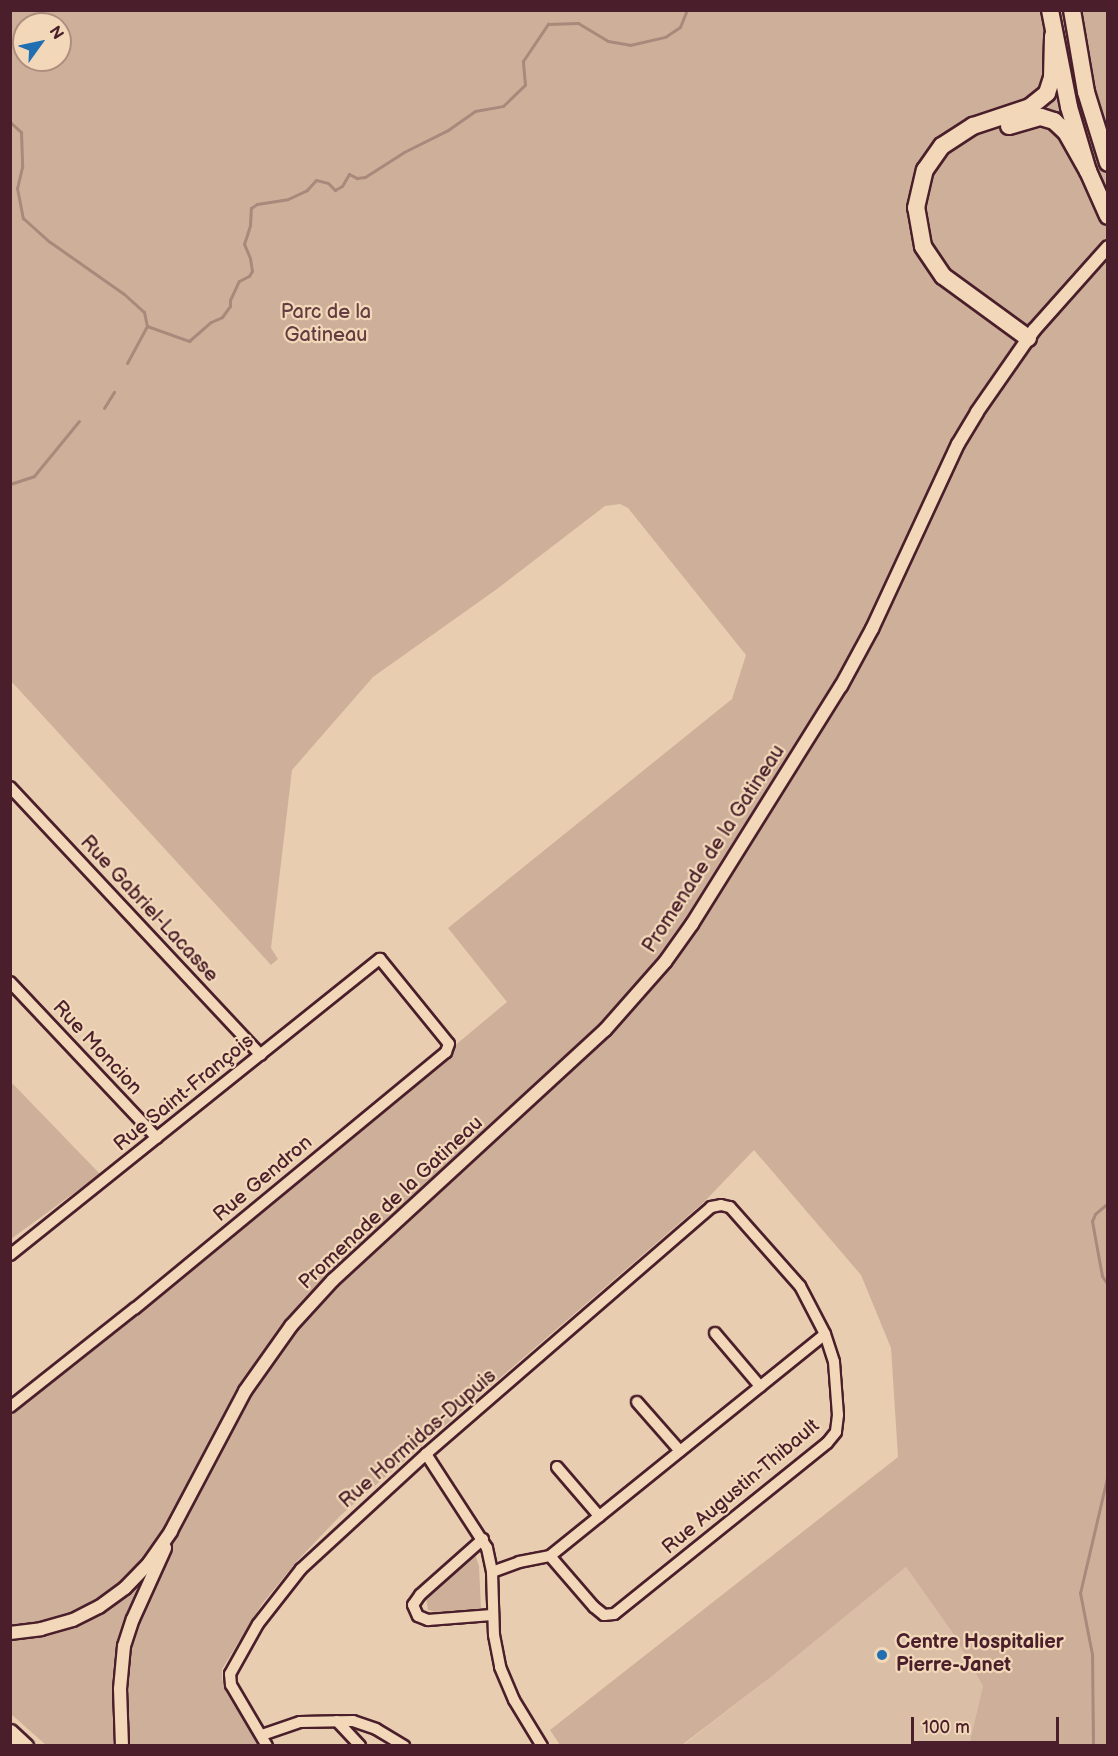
<!DOCTYPE html>
<meta charset="utf-8">
<style>
body{margin:0}
#map{position:relative;width:1118px;height:1756px;overflow:hidden;background:#e8cdb1;font-family:"Balsamiq Sans",sans-serif}
div>[style]{position:absolute}
.built>*{inset:0;background:#dabea6}
.green>*{inset:0;background:#ceb09a}
.stream>*{height:3px;margin:-1.5px;padding:0 1.5px;transform-origin:1.5px;border-radius:1.5px;background:#aa887b}
.roads{filter:drop-shadow(2px 0 #4a1f2b) drop-shadow(-2px 0 #4a1f2b) drop-shadow(0 2px #4a1f2b) drop-shadow(0 -2px #4a1f2b)}
.minor>*{height:10px;margin:-5px;padding:0 5px;transform-origin:5px;border-radius:5px;background:#f2d8b9}
.tertiary>*{height:12px;margin:-6px;padding:0 6px;transform-origin:6px;border-radius:6px;background:#f2d8b9}
.secondary>*{height:15px;margin:-7.5px;padding:0 7.5px;transform-origin:7.5px;border-radius:7.5px;background:#f2d8b9}
.trunk>*{height:16px;margin:-8px;padding:0 8px;transform-origin:8px;border-radius:8px;background:#f2d8b9}
.dots>*{width:16px;height:16px;translate:-50% -50%;box-sizing:border-box;border:3px solid #f2d8b9;border-radius:50%}
span{translate:-50% -50%;white-space:nowrap;text-align:center;line-height:1.15;-webkit-text-stroke:4.5px #f2d8b9;paint-order:stroke}
.park-label{font-size:20px;color:#643c41}
.street-label{font-size:20px;color:#4a1f2b}
.poi-label{font-size:20px;color:#4a1f2b;font-weight:700}
.left{translate:0 -50%;text-align:left}
.frame{position:absolute;inset:0;border:12px solid #4a1f2b;pointer-events:none}
.north{position:absolute;left:12px;top:12px;width:60px;height:60px;box-sizing:border-box;background:#f2d8b9;border:2px solid #af8e80;border-radius:50%;rotate:57deg;font-size:16px;font-weight:700;line-height:24px;text-align:center;color:#4a1f2b}
.north::after{content:'';display:block;margin:auto;width:21px;height:27px;background:#1f6fb2;clip-path:polygon(50% 0,100% 100%,50% 72%,0 100%)}
.scale{position:absolute;left:911px;top:1717px;width:148px;height:27px;box-sizing:border-box;border:3px solid #4a1f2b;border-top:0;padding-left:8px;font-size:18px;line-height:21px;white-space:nowrap;color:#4a1f2b;-webkit-text-stroke:4px #f2d8b9;paint-order:stroke}
</style>
<div id="map">
<div class="built">
<div style="clip-path:polygon(906px 1567px,952px 1632px,983px 1686px,969px 1745px,682px 1746px,771px 1677px)"></div>
</div>
<div class="green">
<div style="clip-path:polygon(evenodd,11px 11px,1107px 11px,1107px 1745px,969px 1745px,983px 1686px,952px 1632px,906px 1567px,771px 1677px,682px 1745px,560px 1745px,550px 1730px,898px 1457px,891px 1348px,861px 1275px,754px 1150px,704px 1202px,341px 1515px,297px 1561px,262px 1604px,222px 1669px,222px 1680px,257px 1733px,261px 1745px,46px 1745px,11px 1714px,11px 1407px,243px 1222px,507px 1002px,448px 928px,732px 699px,746px 655px,628px 508px,620px 504px,605px 506px,497px 589px,373px 677px,292px 770px,271px 948px,278px 959px,271px 965px,11px 681px,11px 11px,24px 24px,60px 24px,60px 60px,24px 60px,24px 24px)"></div>
<div style="clip-path:polygon(13px 1084px,100px 1174px,11px 1239px,10px 1086px)"></div>
<div style="clip-path:polygon(475px 1554px,479px 1566px,481px 1609px,436px 1612px,428px 1610px,426px 1598px)"></div>
</div>
<div class="stream">
<div style="left:10px;top:122px;width:15px;rotate:42deg"></div>
<div style="left:21px;top:132px;width:35px;rotate:88deg"></div>
<div style="left:22px;top:167px;width:22px;rotate:103deg"></div>
<div style="left:17px;top:188px;width:31px;rotate:79deg"></div>
<div style="left:23px;top:218px;width:36px;rotate:42deg"></div>
<div style="left:50px;top:242px;width:90px;rotate:35.1deg"></div>
<div style="left:124px;top:294px;width:27px;rotate:42deg"></div>
<div style="left:144px;top:312px;width:14px;rotate:78deg"></div>
<div style="left:147px;top:326px;width:42px;rotate:118.4deg"></div>
<div style="left:147px;top:326px;width:45px;rotate:19.7deg"></div>
<div style="left:189px;top:341px;width:29px;rotate:-41deg"></div>
<div style="left:211px;top:322px;width:12px;rotate:-24deg"></div>
<div style="left:222px;top:317px;width:14px;rotate:-54deg"></div>
<div style="left:230px;top:306px;width:6px;rotate:-90deg"></div>
<div style="left:230px;top:300px;width:21px;rotate:-65deg"></div>
<div style="left:239px;top:281px;width:11px;rotate:-27deg"></div>
<div style="left:249px;top:276px;width:6px;rotate:-59deg"></div>
<div style="left:252px;top:271px;width:13px;rotate:-99deg"></div>
<div style="left:250px;top:258px;width:15px;rotate:-113deg"></div>
<div style="left:244px;top:244px;width:20px;rotate:-72deg"></div>
<div style="left:250px;top:225px;width:17px;rotate:-87deg"></div>
<div style="left:251px;top:208px;width:7px;rotate:-34deg"></div>
<div style="left:257px;top:204px;width:31px;rotate:-9deg"></div>
<div style="left:288px;top:199px;width:21px;rotate:-25deg"></div>
<div style="left:307px;top:190px;width:13px;rotate:-48deg"></div>
<div style="left:316px;top:180px;width:12px;rotate:14deg"></div>
<div style="left:328px;top:183px;width:10px;rotate:45deg"></div>
<div style="left:335px;top:190px;width:8px;rotate:-30deg"></div>
<div style="left:342px;top:186px;width:14px;rotate:-60deg"></div>
<div style="left:349px;top:174px;width:9px;rotate:27deg"></div>
<div style="left:357px;top:178px;width:8px;rotate:-7deg"></div>
<div style="left:365px;top:177px;width:46px;rotate:-32.7deg"></div>
<div style="left:404px;top:152px;width:49px;rotate:-26.6deg"></div>
<div style="left:448px;top:130px;width:33px;rotate:-35deg"></div>
<div style="left:475px;top:111px;width:28px;rotate:-10deg"></div>
<div style="left:503px;top:106px;width:30px;rotate:-44deg"></div>
<div style="left:525px;top:85px;width:24px;rotate:-95deg"></div>
<div style="left:523px;top:61px;width:45px;rotate:-56deg"></div>
<div style="left:548px;top:24px;width:30px;rotate:-2deg"></div>
<div style="left:578px;top:23px;width:35px;rotate:31deg"></div>
<div style="left:608px;top:41px;width:22px;rotate:10deg"></div>
<div style="left:630px;top:45px;width:36px;rotate:-13deg"></div>
<div style="left:665px;top:37px;width:18px;rotate:-34deg"></div>
<div style="left:680px;top:27px;width:18px;rotate:-68deg"></div>
<div style="left:104px;top:408px;width:19px;rotate:-58deg"></div>
<div style="left:10px;top:484px;width:25px;rotate:-18deg"></div>
<div style="left:34px;top:476px;width:71px;rotate:-50.7deg"></div>
<div style="left:1108px;top:1203px;width:17px;rotate:140deg"></div>
<div style="left:1095px;top:1214px;width:8px;rotate:113deg"></div>
<div style="left:1092px;top:1221px;width:56px;rotate:79.7deg"></div>
<div style="left:1102px;top:1276px;width:11px;rotate:56deg"></div>
<div style="left:1093px;top:1746px;width:92px;rotate:-90.6deg"></div>
<div style="left:1092px;top:1654px;width:62px;rotate:-101.1deg"></div>
<div style="left:1080px;top:1593px;width:122px;rotate:-76.8deg"></div>
</div>
<div class="roads">
<div class="minor">
<div style="left:10px;top:787px;width:367px;rotate:46.9deg"></div>
<div style="left:10px;top:982px;width:214px;rotate:46.7deg"></div>
<div style="left:10px;top:1255px;width:474px;rotate:-38.7deg"></div>
<div style="left:380px;top:959px;width:109px;rotate:50.9deg"></div>
<div style="left:449px;top:1044px;width:9px;rotate:111deg"></div>
<div style="left:446px;top:1052px;width:403px;rotate:140.5deg"></div>
<div style="left:135px;top:1308px;width:159px;rotate:141.6deg"></div>
<div style="left:715px;top:1333px;width:70px;rotate:49.7deg"></div>
<div style="left:637px;top:1402px;width:65px;rotate:48.7deg"></div>
<div style="left:426px;top:1454px;width:112px;rotate:57deg"></div>
<div style="left:487px;top:1548px;width:25px;rotate:78deg"></div>
<div style="left:492px;top:1572px;width:63px;rotate:88.2deg"></div>
<div style="left:494px;top:1635px;width:33px;rotate:79deg"></div>
<div style="left:500px;top:1667px;width:36px;rotate:67deg"></div>
<div style="left:514px;top:1700px;width:54px;rotate:58.7deg"></div>
<div style="left:557px;top:1467px;width:65px;rotate:49.4deg"></div>
<div style="left:483px;top:1539px;width:84px;rotate:138.4deg"></div>
<div style="left:420px;top:1595px;width:12px;rotate:125deg"></div>
<div style="left:413px;top:1605px;width:12px;rotate:66deg"></div>
<div style="left:418px;top:1616px;width:11px;rotate:22deg"></div>
<div style="left:428px;top:1620px;width:64px;rotate:-4.5deg"></div>
<div style="left:492px;top:1572px;width:29px;rotate:-20deg"></div>
<div style="left:519px;top:1562px;width:32px;rotate:-11deg"></div>
<div style="left:550px;top:1556px;width:353px;rotate:-38.9deg"></div>
<div style="left:337px;top:1721px;width:34px;rotate:47deg"></div>
<div style="left:262px;top:1735px;width:40px;rotate:-18.9deg"></div>
<div style="left:300px;top:1722px;width:53px;rotate:-1.1deg"></div>
<div style="left:353px;top:1721px;width:24px;rotate:19deg"></div>
<div style="left:376px;top:1729px;width:33px;rotate:31deg"></div>
<div style="left:267px;top:1746px;width:71px;rotate:-120.5deg"></div>
<div style="left:231px;top:1685px;width:11px;rotate:-95deg"></div>
<div style="left:230px;top:1674px;width:57px;rotate:-60.8deg"></div>
<div style="left:258px;top:1624px;width:70px;rotate:-52deg"></div>
<div style="left:301px;top:1569px;width:170px;rotate:-42.6deg"></div>
<div style="left:426px;top:1454px;width:377px;rotate:-40.9deg"></div>
<div style="left:711px;top:1207px;width:10px;rotate:-11deg"></div>
<div style="left:721px;top:1205px;width:9px;rotate:13deg"></div>
<div style="left:730px;top:1207px;width:106px;rotate:48.5deg"></div>
<div style="left:800px;top:1286px;width:54px;rotate:62.5deg"></div>
<div style="left:825px;top:1334px;width:29px;rotate:72deg"></div>
<div style="left:834px;top:1362px;width:53px;rotate:85.7deg"></div>
<div style="left:838px;top:1415px;width:17px;rotate:97deg"></div>
<div style="left:836px;top:1432px;width:14px;rotate:129deg"></div>
<div style="left:827px;top:1443px;width:273px;rotate:141.2deg"></div>
<div style="left:614px;top:1614px;width:10px;rotate:174deg"></div>
<div style="left:604px;top:1615px;width:13px;rotate:-141deg"></div>
<div style="left:594px;top:1607px;width:67px;rotate:-130.8deg"></div>
</div>
<div class="tertiary">
<div style="left:10px;top:1633px;width:31px;rotate:-7deg"></div>
<div style="left:41px;top:1629px;width:33px;rotate:-16deg"></div>
<div style="left:73px;top:1620px;width:29px;rotate:-27deg"></div>
<div style="left:99px;top:1607px;width:32px;rotate:-36deg"></div>
<div style="left:125px;top:1588px;width:35px;rotate:-46deg"></div>
<div style="left:149px;top:1563px;width:39px;rotate:-55deg"></div>
<div style="left:171px;top:1531px;width:158px;rotate:-62.1deg"></div>
<div style="left:245px;top:1391px;width:80px;rotate:-54.7deg"></div>
<div style="left:291px;top:1326px;width:62px;rotate:-47.6deg"></div>
<div style="left:333px;top:1280px;width:369px;rotate:-42.6deg"></div>
<div style="left:605px;top:1030px;width:91px;rotate:-48.6deg"></div>
<div style="left:665px;top:962px;width:47px;rotate:-54.6deg"></div>
<div style="left:692px;top:924px;width:281px;rotate:-58deg"></div>
<div style="left:841px;top:686px;width:65px;rotate:-61.5deg"></div>
<div style="left:872px;top:629px;width:204px;rotate:-65.1deg"></div>
<div style="left:958px;top:444px;width:37px;rotate:-59deg"></div>
<div style="left:977px;top:412px;width:100px;rotate:-55.2deg"></div>
<div style="left:1034px;top:330px;width:111px;rotate:-48.3deg"></div>
<div style="left:122px;top:1746px;width:57px;rotate:-92deg"></div>
<div style="left:120px;top:1689px;width:43px;rotate:-84.7deg"></div>
<div style="left:124px;top:1646px;width:28px;rotate:-72deg"></div>
<div style="left:133px;top:1619px;width:78px;rotate:-65.7deg"></div>
</div>
<div class="secondary">
<div style="left:10px;top:1732px;width:21px;rotate:43deg"></div>
</div>
<div class="trunk">
<div style="left:1050px;top:10px;width:99px;rotate:78.9deg"></div>
<div style="left:1069px;top:107px;width:67px;rotate:73.5deg"></div>
<div style="left:1088px;top:171px;width:49px;rotate:66deg"></div>
<div style="left:1072px;top:10px;width:83px;rotate:80.3deg"></div>
<div style="left:1086px;top:92px;width:74px;rotate:72.8deg"></div>
<div style="left:1009px;top:126px;width:33px;rotate:-16deg"></div>
<div style="left:1041px;top:117px;width:14px;rotate:17deg"></div>
<div style="left:1054px;top:121px;width:16px;rotate:43deg"></div>
<div style="left:1066px;top:132px;width:45px;rotate:60.6deg"></div>
<div style="left:1028px;top:338px;width:105px;rotate:-143.9deg"></div>
<div style="left:943px;top:276px;width:36px;rotate:-124deg"></div>
<div style="left:923px;top:246px;width:39px;rotate:-100deg"></div>
<div style="left:916px;top:208px;width:39px;rotate:-77deg"></div>
<div style="left:925px;top:170px;width:29px;rotate:-55deg"></div>
<div style="left:942px;top:146px;width:37px;rotate:-33deg"></div>
<div style="left:973px;top:126px;width:60px;rotate:-18.4deg"></div>
<div style="left:1030px;top:107px;width:22px;rotate:-39deg"></div>
<div style="left:1047px;top:93px;width:16px;rotate:-72deg"></div>
<div style="left:1052px;top:78px;width:42px;rotate:-88.6deg"></div>
</div>
</div>
<div class="dots">
<div style="left:882px;top:1655px;background:#1f6fb2"></div>
</div>
<div class="park-label">
<span style="left:326px;top:324px">Parc de la<br>Gatineau</span>
</div>
<div class="street-label">
<span style="left:714px;top:849px;rotate:-57deg">Promenade de la Gatineau</span>
<span style="left:149px;top:909px;rotate:47deg">Rue Gabriel-Lacasse</span>
<span style="left:97px;top:1048px;rotate:47deg">Rue Moncion</span>
<span style="left:184px;top:1093px;rotate:-39deg">Rue Saint-François</span>
<span style="left:263px;top:1179px;rotate:-40deg">Rue Gendron</span>
<span style="left:391px;top:1203px;rotate:-43deg">Promenade de la Gatineau</span>
<span style="left:418px;top:1439px;rotate:-41deg">Rue Hormidas-Dupuis</span>
<span style="left:741px;top:1487px;rotate:-40deg">Rue Augustin-Thibault</span>
</div>
<div class="poi-label">
<span class="left" style="left:896px;top:1654px">Centre Hospitalier<br>Pierre-Janet</span>
</div>
<div class="frame"></div>
<div class="north">N</div>
<div class="scale">100 m</div>
</div>
